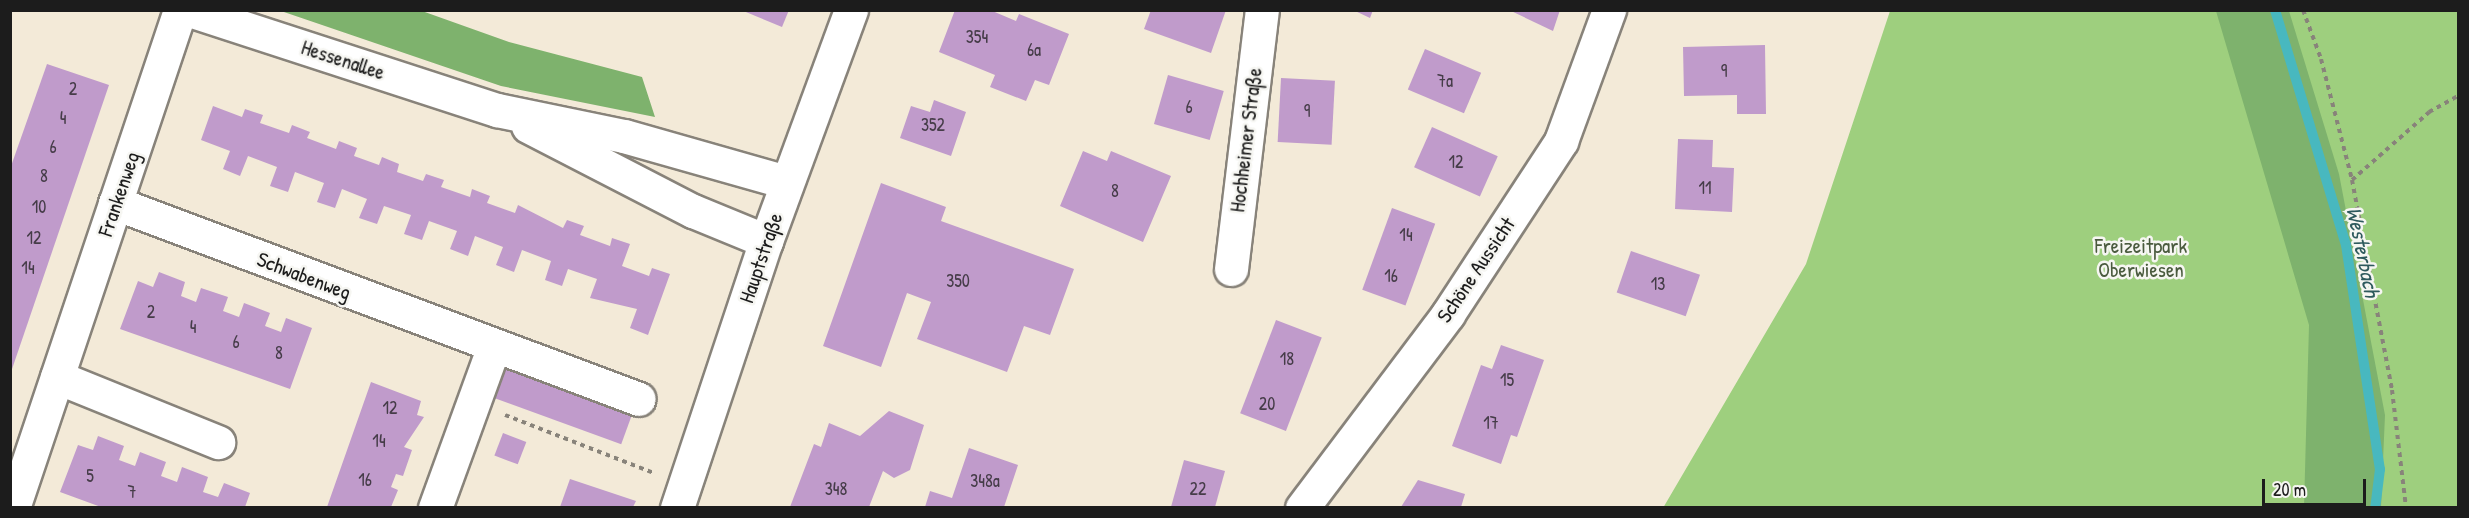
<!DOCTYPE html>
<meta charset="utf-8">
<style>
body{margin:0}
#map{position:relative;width:2469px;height:518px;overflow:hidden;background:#f3ead8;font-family:"Patrick Hand",sans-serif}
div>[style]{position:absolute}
.green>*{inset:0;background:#9ecf7e}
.forest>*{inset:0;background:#7eb26d}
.stream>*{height:10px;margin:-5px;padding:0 5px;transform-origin:5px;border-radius:5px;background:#48b8bf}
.building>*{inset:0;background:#c09bcb;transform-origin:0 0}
.path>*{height:4px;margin-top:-2px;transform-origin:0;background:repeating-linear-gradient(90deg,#88837a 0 4.5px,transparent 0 9px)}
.roads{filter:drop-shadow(2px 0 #88837a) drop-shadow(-2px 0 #88837a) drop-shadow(0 2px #88837a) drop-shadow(0 -2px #88837a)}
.minor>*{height:33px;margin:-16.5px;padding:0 16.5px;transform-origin:16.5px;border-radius:16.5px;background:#fff}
.tertiary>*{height:33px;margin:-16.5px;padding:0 16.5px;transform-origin:16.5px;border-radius:16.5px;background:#fff}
.secondary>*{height:33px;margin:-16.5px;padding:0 16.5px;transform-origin:16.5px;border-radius:16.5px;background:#fff}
span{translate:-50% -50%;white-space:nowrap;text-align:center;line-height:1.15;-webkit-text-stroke:5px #f6f6f2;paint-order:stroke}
.number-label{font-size:18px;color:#453c48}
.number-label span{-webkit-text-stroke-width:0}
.street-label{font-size:21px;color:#1c1c1c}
.park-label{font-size:21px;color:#4a5b3e}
.water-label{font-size:22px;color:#2e5a5d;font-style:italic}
.frame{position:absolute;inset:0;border:12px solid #1c1c1c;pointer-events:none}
.scale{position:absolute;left:2262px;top:479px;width:104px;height:27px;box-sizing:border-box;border:3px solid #1c1c1c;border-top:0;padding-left:8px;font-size:18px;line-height:21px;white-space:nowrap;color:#1c1c1c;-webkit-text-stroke:4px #f6f6f2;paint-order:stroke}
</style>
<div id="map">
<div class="green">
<div style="clip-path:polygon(1890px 11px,2458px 11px,2458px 507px,1663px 508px,1806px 264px)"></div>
</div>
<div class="forest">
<div style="clip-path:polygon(281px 11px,422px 11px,509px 42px,642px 77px,655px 117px,501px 86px)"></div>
<div style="clip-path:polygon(2216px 11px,2289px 11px,2339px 174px,2385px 415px,2381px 507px,2304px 507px,2309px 325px)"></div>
</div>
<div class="stream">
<div style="left:2275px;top:10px;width:245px;rotate:73.2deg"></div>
<div style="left:2346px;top:245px;width:227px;rotate:81.4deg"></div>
<div style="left:2380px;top:469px;width:39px;rotate:97deg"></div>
</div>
<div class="building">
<div style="clip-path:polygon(741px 10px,789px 10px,782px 27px)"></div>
<div style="clip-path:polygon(955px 10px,990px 10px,1016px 21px,1019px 14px,1069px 34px,1049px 85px,1035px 80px,1026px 101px,990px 87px,995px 75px,939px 52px)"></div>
<div style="clip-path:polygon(1151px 10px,1226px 10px,1211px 53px,1144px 29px)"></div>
<div style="clip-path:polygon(1353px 10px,1373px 10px,1370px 18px)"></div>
<div style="clip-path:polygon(1509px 10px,1560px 10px,1553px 31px)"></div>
<div style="clip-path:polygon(1765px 45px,1766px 114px,1737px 114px,1737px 95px,1684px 96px,1683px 47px)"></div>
<div style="left:1425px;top:49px;width:61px;height:44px;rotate:23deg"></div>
<div style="clip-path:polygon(47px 64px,109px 85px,11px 372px,10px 169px)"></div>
<div style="left:1168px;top:75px;width:58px;height:51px;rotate:16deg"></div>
<div style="left:1281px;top:78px;width:54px;height:64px;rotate:3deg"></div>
<div style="clip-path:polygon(934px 100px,966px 112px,951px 156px,900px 138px,911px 106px,930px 112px)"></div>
<div style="clip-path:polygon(213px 106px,242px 117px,245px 109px,263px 115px,260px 123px,289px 133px,292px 125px,310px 132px,307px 138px,336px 149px,339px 141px,357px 148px,354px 156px,379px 165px,382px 157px,399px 164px,397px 172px,423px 181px,426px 174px,444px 180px,441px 187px,470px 197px,472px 189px,490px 196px,487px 203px,515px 213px,518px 205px,563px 228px,567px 220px,584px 226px,580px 235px,610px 246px,612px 238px,630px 244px,622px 266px,649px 276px,652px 268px,670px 274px,648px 335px,630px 328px,637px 309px,590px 298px,597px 279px,568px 269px,562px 286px,545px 280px,551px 261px,522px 250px,514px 272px,496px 265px,503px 247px,475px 236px,468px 256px,450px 249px,457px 231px,429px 221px,422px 240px,404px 234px,411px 215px,384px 206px,377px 224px,359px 218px,367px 199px,342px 189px,335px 208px,317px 202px,324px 183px,295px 172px,288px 192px,270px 186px,277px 167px,248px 156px,240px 176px,223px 169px,230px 151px,201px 140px)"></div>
<div style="left:1432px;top:127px;width:72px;height:44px;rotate:24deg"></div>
<div style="clip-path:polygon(1678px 139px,1713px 140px,1712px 167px,1734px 168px,1732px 212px,1675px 209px)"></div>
<div style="clip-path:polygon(1083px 151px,1107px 161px,1111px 151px,1171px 176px,1143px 242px,1060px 206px)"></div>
<div style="clip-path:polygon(881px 183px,946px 207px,941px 221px,1074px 269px,1050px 335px,1024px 326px,1007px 372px,917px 339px,931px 302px,907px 293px,881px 367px,823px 346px)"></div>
<div style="left:1392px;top:208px;width:46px;height:87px;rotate:20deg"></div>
<div style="left:1631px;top:251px;width:73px;height:44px;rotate:19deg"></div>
<div style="clip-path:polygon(159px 272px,185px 282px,181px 296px,196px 302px,201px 288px,228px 297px,223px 311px,239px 317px,244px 303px,270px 313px,265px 326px,281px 332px,286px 318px,312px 328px,290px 389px,120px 329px,138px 281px,153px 287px)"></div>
<div style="left:1276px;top:320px;width:49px;height:100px;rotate:21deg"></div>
<div style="clip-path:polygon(1501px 345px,1544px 360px,1517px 437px,1511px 435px,1501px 464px,1452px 446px,1481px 365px,1492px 369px)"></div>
<div style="left:500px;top:365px;width:141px;height:33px;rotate:20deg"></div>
<div style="clip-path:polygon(371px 382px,421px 401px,417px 415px,424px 417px,404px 447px,412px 450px,403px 476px,396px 474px,391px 487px,398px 490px,391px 507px,327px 507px)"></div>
<div style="clip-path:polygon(889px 411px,924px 425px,910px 470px,894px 478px,883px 471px,869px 507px,790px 507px,814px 444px,821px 447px,829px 423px,860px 436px)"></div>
<div style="left:503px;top:433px;width:25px;height:24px;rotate:21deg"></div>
<div style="clip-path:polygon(98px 436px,124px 446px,119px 460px,135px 466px,140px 452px,166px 462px,161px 476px,177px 482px,182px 467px,208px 477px,203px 492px,218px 497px,224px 483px,250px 493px,245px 507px,101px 507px,60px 492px,78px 445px,93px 450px)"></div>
<div style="clip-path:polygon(969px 448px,1018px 465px,1004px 507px,925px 507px,930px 491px,952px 498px)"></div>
<div style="clip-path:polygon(1184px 460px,1225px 471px,1215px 507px,1171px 507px)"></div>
<div style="clip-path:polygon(570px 479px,636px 501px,633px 507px,560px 507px)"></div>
<div style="clip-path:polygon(1418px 480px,1465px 494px,1461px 507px,1401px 507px)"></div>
</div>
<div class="path">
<div style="left:2303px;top:10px;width:52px;rotate:69.8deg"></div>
<div style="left:2321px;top:59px;width:125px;rotate:75.6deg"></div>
<div style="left:2352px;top:180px;width:214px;rotate:79.2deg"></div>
<div style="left:2392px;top:390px;width:119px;rotate:83.2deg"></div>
<div style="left:2352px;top:180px;width:103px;rotate:-41.4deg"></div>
<div style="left:2429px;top:112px;width:33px;rotate:-29deg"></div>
<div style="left:505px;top:415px;width:160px;rotate:21.3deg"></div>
</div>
<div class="roads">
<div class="minor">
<div style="left:115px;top:203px;width:559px;rotate:20.51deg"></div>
<div style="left:1231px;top:269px;width:261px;rotate:-83.2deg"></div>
<div style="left:57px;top:377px;width:174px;rotate:22deg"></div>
<div style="left:13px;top:508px;width:525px;rotate:-71.46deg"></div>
<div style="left:435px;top:508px;width:169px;rotate:-70deg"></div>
<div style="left:1302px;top:508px;width:243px;rotate:-53deg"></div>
<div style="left:1448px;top:314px;width:207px;rotate:-56.8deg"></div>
<div style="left:1561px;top:141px;width:140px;rotate:-69.9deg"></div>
</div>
<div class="tertiary">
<div style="left:677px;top:508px;width:281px;rotate:-71.6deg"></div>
</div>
<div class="secondary">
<div style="left:189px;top:10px;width:324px;rotate:18deg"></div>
<div style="left:497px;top:110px;width:130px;rotate:11.6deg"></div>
<div style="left:624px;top:136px;width:169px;rotate:15.8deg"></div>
<div style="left:528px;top:126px;width:186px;rotate:27.3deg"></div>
<div style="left:693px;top:211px;width:79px;rotate:22.3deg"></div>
<div style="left:766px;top:241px;width:246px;rotate:-69.8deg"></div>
</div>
</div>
<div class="number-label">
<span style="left:977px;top:37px">354</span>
<span style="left:1034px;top:50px">6a</span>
<span style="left:1724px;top:71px">9</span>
<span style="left:1445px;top:81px">7a</span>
<span style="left:73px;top:89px">2</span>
<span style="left:1189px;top:107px">6</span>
<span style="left:1307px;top:111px">9</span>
<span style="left:63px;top:118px">4</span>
<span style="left:933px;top:125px">352</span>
<span style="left:53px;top:147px">6</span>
<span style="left:1456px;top:162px">12</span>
<span style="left:44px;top:176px">8</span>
<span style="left:1705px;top:188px">11</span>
<span style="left:1115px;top:191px">8</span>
<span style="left:39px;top:207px">10</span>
<span style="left:1406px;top:235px">14</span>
<span style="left:34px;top:238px">12</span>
<span style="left:28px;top:268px">14</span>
<span style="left:1391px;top:276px">16</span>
<span style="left:958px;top:281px">350</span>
<span style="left:1658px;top:284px">13</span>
<span style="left:151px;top:312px">2</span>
<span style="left:193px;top:327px">4</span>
<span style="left:236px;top:342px">6</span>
<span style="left:279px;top:353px">8</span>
<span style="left:1287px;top:359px">18</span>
<span style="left:1507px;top:380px">15</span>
<span style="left:1267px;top:404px">20</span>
<span style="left:390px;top:408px">12</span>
<span style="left:1491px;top:423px">17</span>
<span style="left:379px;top:441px">14</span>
<span style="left:90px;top:476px">5</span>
<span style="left:365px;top:480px">16</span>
<span style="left:985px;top:481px">348a</span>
<span style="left:836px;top:489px">348</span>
<span style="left:1198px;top:489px">22</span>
<span style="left:132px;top:492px">7</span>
</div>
<div class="street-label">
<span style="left:343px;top:60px;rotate:18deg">Hessenallee</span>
<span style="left:1246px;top:140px;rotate:-83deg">Hochheimer Straße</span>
<span style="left:119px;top:194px;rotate:-71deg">Frankenweg</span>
<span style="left:761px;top:258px;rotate:-71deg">Hauptstraße</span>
<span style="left:1476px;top:270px;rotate:-56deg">Schöne Aussicht</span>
<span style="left:304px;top:276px;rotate:21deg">Schwabenweg</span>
</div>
<div class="park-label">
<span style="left:2141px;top:258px">Freizeitpark<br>Oberwiesen</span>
</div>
<div class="water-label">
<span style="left:2363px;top:252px;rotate:78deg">Westerbach</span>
</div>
<div class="frame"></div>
<div class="scale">20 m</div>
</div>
